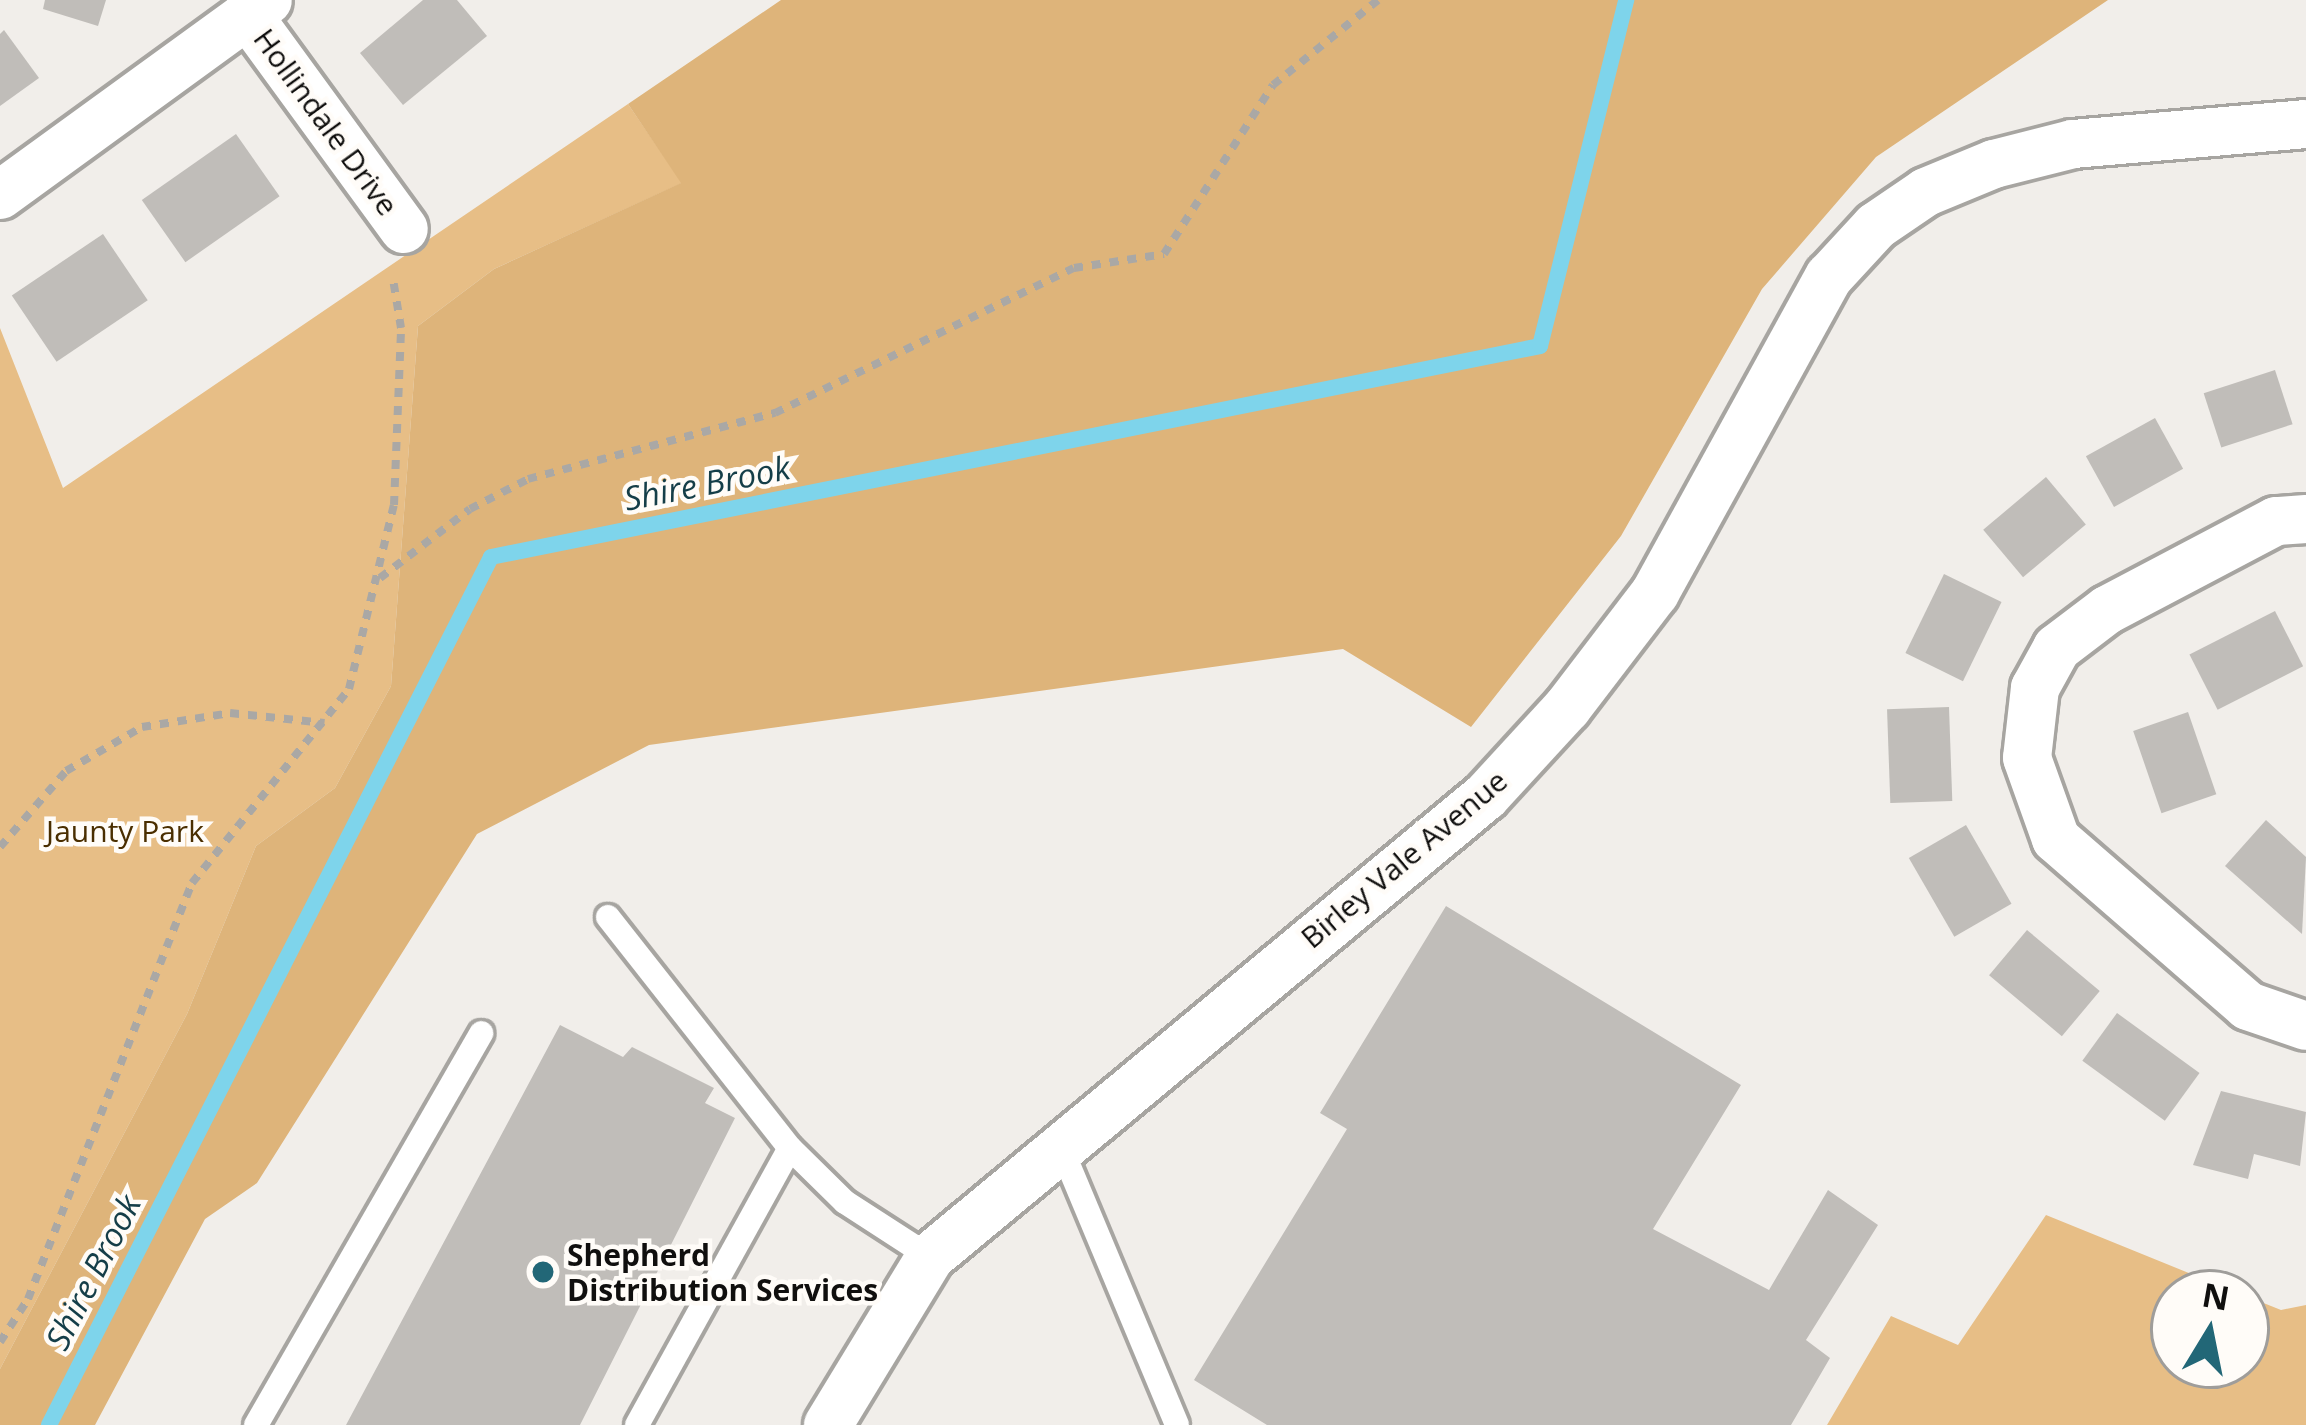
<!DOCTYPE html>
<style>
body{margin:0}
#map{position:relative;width:2306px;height:1425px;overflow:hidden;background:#f1eeea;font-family:"Open Sans",sans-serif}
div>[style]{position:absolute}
.green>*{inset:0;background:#e7be86}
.forest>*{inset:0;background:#deb47a}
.stream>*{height:16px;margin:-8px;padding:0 8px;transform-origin:8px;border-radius:8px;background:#7ed4eb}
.building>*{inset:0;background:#c0bdb9;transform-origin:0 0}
.path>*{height:8px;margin-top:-4px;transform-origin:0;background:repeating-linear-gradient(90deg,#aaa8a5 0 9px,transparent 0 18px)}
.roads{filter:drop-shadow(3px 0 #a7a5a1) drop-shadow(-3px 0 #a7a5a1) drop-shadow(0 3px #a7a5a1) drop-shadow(0 -3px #a7a5a1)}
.lane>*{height:24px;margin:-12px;padding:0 12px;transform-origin:12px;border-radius:12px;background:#fff}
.street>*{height:48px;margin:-24px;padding:0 24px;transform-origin:24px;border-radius:24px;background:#fff}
.dots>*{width:33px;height:33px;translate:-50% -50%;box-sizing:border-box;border:6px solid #fffcf8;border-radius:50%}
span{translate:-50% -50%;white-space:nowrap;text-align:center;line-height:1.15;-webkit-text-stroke:9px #fffcf8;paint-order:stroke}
.street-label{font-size:30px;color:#100f0e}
.park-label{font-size:30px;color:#4a2e00}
.poi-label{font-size:30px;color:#100f0e;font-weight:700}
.left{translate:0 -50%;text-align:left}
.water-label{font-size:33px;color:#153e48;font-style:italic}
.north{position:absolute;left:2150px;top:1269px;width:120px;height:120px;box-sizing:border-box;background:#fffcf8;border:3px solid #9f9d9a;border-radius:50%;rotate:10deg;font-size:33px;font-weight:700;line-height:48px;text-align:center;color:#100f0e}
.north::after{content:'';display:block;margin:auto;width:42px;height:54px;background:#226777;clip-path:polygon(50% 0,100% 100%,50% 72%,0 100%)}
</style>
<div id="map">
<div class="green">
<div style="clip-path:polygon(628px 104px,682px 183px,494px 269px,418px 326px,391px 686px,335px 788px,256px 846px,187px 1014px,0 1369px,0 328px,63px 488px)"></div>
<div style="clip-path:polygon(2046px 1215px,2238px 1293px,2174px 1293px,2174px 1365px,2246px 1365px,2246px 1296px,2281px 1310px,2306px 1305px,2306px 1425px,1827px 1425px,1891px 1316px,1958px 1345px)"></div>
</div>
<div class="forest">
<div style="clip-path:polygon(781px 0,2108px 0,1876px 157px,1762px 289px,1621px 536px,1471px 727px,1343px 649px,649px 745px,477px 834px,257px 1183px,205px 1219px,95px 1425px,0 1425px,0 1369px,187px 1014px,256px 846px,335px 788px,391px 686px,418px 326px,494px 269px,681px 183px,628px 104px)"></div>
</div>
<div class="stream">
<div style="left:49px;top:1425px;width:974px;rotate:-63.01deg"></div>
<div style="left:491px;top:557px;width:1070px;rotate:-11.37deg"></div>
<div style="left:1540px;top:346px;width:357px;rotate:-76deg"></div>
</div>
<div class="building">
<div style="clip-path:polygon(45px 0,106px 0,98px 26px,43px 9px)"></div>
<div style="clip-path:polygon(423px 0,457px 0,487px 36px,403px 105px,360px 53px)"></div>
<div style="clip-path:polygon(4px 30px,39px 78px,0 106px,0 34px)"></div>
<div style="left:236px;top:134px;width:76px;height:115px;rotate:55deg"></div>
<div style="left:103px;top:234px;width:80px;height:110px;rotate:56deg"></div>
<div style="left:2275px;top:370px;width:57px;height:75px;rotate:72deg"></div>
<div style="left:2155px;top:418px;width:58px;height:79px;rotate:61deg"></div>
<div style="left:2046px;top:477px;width:62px;height:82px;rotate:50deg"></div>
<div style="left:1944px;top:574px;width:64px;height:88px;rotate:26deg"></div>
<div style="left:2275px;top:611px;width:62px;height:96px;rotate:63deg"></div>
<div style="left:1949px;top:707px;width:94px;height:62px;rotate:88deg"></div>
<div style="left:2188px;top:712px;width:87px;height:58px;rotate:71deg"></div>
<div style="clip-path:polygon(2266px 820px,2306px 857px,2302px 934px,2225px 866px)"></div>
<div style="left:1966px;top:825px;width:91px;height:66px;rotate:60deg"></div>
<div style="clip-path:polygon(1446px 906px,1741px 1085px,1653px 1229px,1769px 1290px,1828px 1190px,1878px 1225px,1806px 1340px,1830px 1358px,1791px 1425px,1267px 1425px,1194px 1380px,1347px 1129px,1320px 1113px)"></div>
<div style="left:2027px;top:930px;width:95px;height:59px;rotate:40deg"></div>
<div style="left:2117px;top:1013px;width:102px;height:59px;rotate:36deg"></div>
<div style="clip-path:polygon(560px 1025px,623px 1057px,632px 1047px,714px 1088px,705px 1103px,735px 1118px,580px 1425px,346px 1425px)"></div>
<div style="clip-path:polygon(2221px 1091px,2306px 1112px,2300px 1166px,2254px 1154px,2248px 1179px,2193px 1165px)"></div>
</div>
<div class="path">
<div style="left:380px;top:578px;width:113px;rotate:-37.5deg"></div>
<div style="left:470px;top:509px;width:65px;rotate:-27.3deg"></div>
<div style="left:528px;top:479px;width:256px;rotate:-15deg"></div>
<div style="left:775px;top:413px;width:332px;rotate:-25.9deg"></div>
<div style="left:1074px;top:268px;width:91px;rotate:-8.8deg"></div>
<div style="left:1164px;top:254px;width:201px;rotate:-57.2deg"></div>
<div style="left:1273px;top:85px;width:135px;rotate:-39deg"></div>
<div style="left:0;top:847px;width:101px;rotate:-49deg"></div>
<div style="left:66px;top:771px;width:88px;rotate:-30.1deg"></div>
<div style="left:142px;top:727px;width:89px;rotate:-9deg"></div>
<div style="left:230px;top:713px;width:95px;rotate:6.1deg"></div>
<div style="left:0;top:1342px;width:51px;rotate:-56.9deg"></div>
<div style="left:28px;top:1299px;width:447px;rotate:-68.5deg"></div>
<div style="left:192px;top:883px;width:250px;rotate:-51deg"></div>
<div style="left:349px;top:689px;width:189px;rotate:-76.3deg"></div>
<div style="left:394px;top:505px;width:177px;rotate:-87.7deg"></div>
<div style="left:401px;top:328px;width:50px;rotate:-99.3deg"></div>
</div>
<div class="roads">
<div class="lane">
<div style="left:608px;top:917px;width:294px;rotate:51.8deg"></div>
<div style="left:790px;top:1148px;width:77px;rotate:44.5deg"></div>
<div style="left:845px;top:1202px;width:101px;rotate:32.9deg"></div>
<div style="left:1060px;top:1145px;width:303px;rotate:67.3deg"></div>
<div style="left:256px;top:1425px;width:452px;rotate:-60.1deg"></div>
<div style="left:637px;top:1425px;width:316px;rotate:-61.1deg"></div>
</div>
<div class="street">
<div style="left:247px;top:14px;width:266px;rotate:53.9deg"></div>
<div style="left:0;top:195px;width:331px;rotate:-36deg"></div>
<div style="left:2306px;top:519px;width:30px;rotate:176deg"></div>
<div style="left:2276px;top:521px;width:191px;rotate:152.2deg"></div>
<div style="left:2107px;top:610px;width:63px;rotate:142.8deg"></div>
<div style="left:2057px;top:648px;width:46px;rotate:118.8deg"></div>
<div style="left:2035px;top:688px;width:70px;rotate:96.5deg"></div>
<div style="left:2027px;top:758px;width:86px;rotate:70.3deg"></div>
<div style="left:2056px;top:839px;width:254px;rotate:41deg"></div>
<div style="left:2248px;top:1006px;width:61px;rotate:19deg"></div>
<div style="left:828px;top:1425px;width:197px;rotate:-58.7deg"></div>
<div style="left:930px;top:1257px;width:722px;rotate:-39.66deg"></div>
<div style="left:1486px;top:796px;width:120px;rotate:-47.4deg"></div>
<div style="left:1567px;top:708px;width:145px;rotate:-52.6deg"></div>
<div style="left:1655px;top:593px;width:361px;rotate:-61.2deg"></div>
<div style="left:1829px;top:277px;width:69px;rotate:-47.3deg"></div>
<div style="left:1876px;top:226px;width:60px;rotate:-34.2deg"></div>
<div style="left:1926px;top:192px;width:74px;rotate:-22.4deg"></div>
<div style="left:1994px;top:164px;width:81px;rotate:-14.2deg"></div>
<div style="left:2073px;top:144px;width:234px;rotate:-4.9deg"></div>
</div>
</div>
<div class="dots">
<div style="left:543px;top:1272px;background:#226777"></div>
</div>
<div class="street-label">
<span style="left:326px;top:122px;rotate:54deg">Hollindale Drive</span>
<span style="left:1404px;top:859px;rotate:-40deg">Birley Vale Avenue</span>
</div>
<div class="park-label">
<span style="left:125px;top:831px">Jaunty Park</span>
</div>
<div class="poi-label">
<span class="left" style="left:567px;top:1272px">Shepherd<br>Distribution Services</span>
</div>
<div class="water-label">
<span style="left:707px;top:483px;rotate:-11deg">Shire Brook</span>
<span style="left:93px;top:1272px;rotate:-63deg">Shire Brook</span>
</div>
<div class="north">N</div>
</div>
